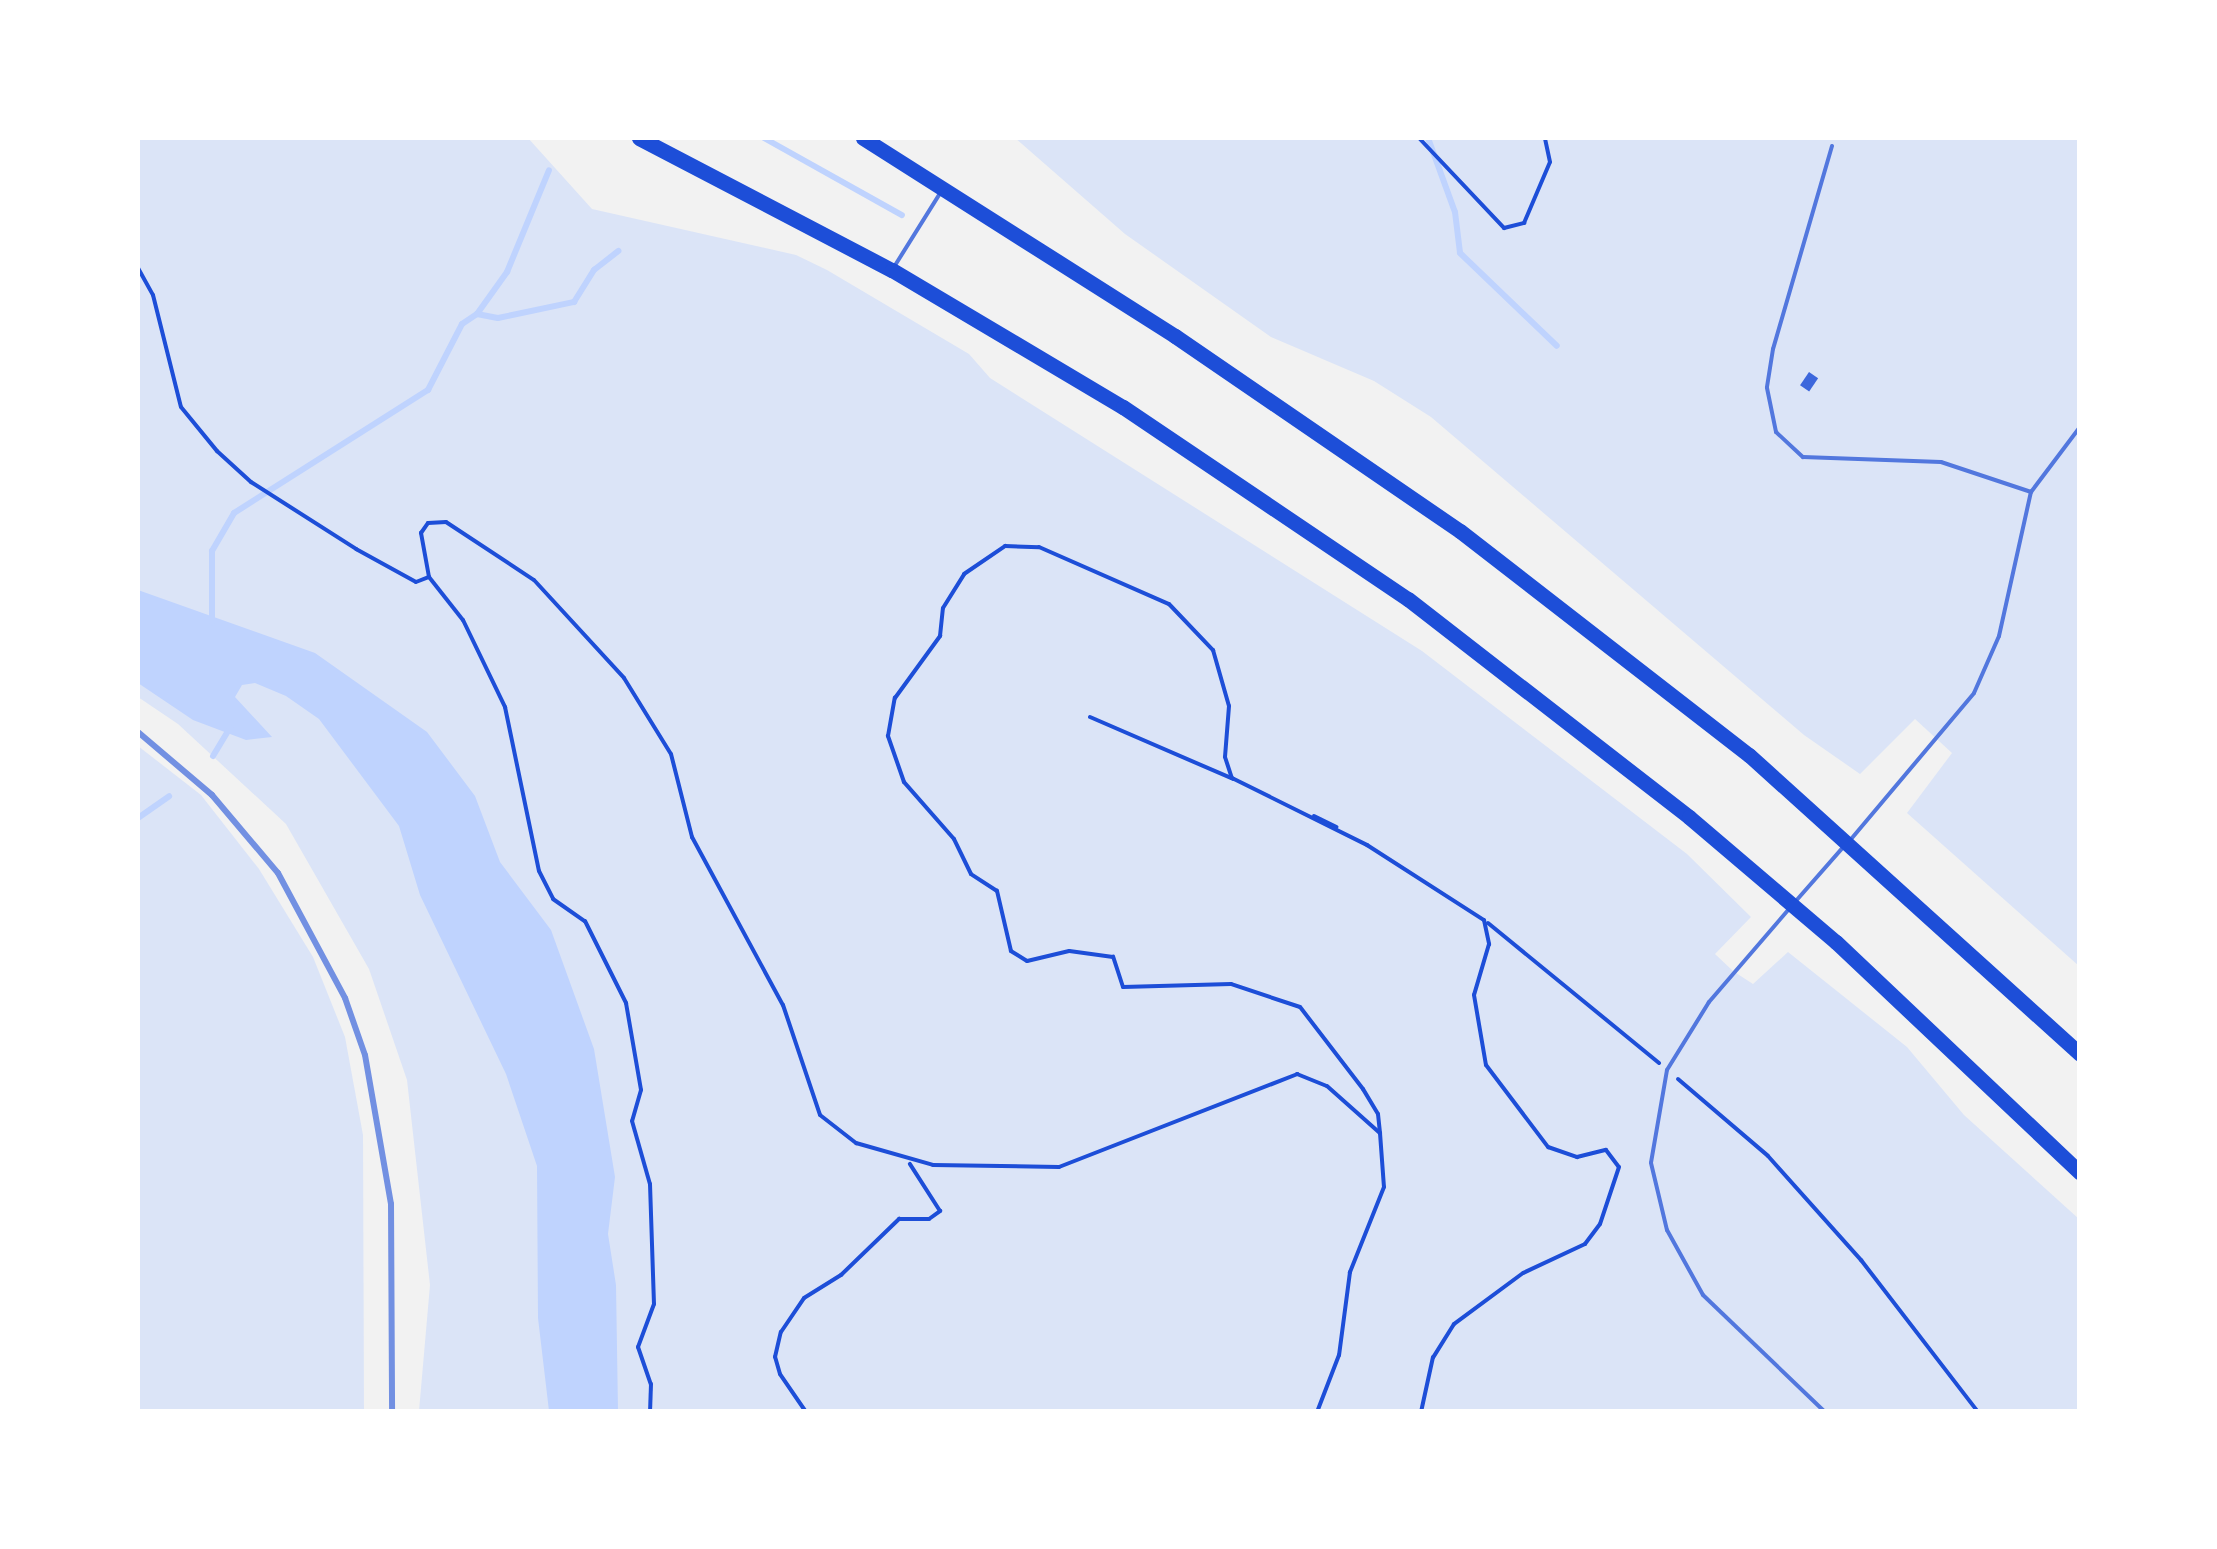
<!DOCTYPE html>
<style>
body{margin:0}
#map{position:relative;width:2217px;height:1549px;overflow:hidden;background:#f2f2f2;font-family:"IBM Plex Sans",sans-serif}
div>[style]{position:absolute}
.green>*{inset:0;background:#dbe4f7}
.water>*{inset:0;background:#bfd3fe}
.stream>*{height:6px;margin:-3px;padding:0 3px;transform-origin:3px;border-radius:3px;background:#bfd3fe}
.building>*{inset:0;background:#3d67dc;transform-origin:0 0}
.path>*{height:4px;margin:-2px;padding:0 2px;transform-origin:2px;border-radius:2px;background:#1d4ed8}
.service>*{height:4px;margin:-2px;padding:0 2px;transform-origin:2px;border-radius:2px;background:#5277de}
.motorway>*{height:15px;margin:-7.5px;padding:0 7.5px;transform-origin:7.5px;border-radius:7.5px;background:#1d4ed8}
.rail>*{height:6px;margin:-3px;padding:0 3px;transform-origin:3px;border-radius:3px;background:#7290e2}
span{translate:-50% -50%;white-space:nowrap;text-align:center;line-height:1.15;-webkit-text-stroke:10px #fff;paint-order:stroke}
.frame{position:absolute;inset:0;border:140px solid #fff;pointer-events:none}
</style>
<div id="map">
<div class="green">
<div style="clip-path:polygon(138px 138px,528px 138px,592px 209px,796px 255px,827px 270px,969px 354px,990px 378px,1422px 651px,1687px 854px,1751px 917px,1715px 954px,1733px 971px,1753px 984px,1788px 952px,1907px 1047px,1964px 1115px,2079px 1219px,2079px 1411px,419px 1411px,430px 1285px,407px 1080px,369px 969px,286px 824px,178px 724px,138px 697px)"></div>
<div style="clip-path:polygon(1015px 138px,2079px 138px,2079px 966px,1907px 813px,1952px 753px,1915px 719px,1860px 774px,1804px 735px,1431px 417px,1374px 381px,1271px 337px,1125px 234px)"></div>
<div style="clip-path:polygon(138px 746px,201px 795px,259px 869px,313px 957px,345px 1037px,363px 1135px,364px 1411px,138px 1411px)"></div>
</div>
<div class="water">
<div style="clip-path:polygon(138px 590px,315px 653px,427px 732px,475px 796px,500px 862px,551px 930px,594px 1049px,615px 1177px,608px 1234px,616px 1285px,618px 1411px,549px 1411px,538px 1318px,537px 1166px,506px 1074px,420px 895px,399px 826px,319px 719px,286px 696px,255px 683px,242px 685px,235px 697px,272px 737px,246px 740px,193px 720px,138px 683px)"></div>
</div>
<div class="stream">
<div style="left:764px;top:138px;width:158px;rotate:29.2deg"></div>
<div style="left:1428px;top:138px;width:79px;rotate:70deg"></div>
<div style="left:1455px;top:212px;width:41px;rotate:83deg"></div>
<div style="left:1460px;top:253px;width:134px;rotate:43.8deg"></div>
<div style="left:477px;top:314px;width:52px;rotate:-54.5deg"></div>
<div style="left:507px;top:272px;width:110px;rotate:-67.6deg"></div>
<div style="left:212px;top:623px;width:72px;rotate:-90deg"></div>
<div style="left:212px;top:551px;width:44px;rotate:-59.9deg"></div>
<div style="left:234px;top:513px;width:230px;rotate:-32.4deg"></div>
<div style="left:428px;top:390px;width:74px;rotate:-62.7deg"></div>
<div style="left:462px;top:324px;width:18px;rotate:-34deg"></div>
<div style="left:477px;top:314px;width:21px;rotate:11deg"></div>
<div style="left:498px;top:318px;width:78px;rotate:-11.9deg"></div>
<div style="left:574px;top:302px;width:38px;rotate:-58deg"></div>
<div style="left:594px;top:270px;width:31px;rotate:-38deg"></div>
<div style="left:213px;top:756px;width:33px;rotate:-59deg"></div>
<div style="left:138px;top:818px;width:38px;rotate:-35deg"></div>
</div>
<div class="building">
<div style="left:1809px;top:372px;width:11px;height:16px;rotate:34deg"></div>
</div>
<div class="path">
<div style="left:1419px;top:138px;width:124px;rotate:46.6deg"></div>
<div style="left:1504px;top:228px;width:21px;rotate:-14deg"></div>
<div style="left:1524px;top:223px;width:66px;rotate:-66.9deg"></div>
<div style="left:1550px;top:162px;width:25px;rotate:-102deg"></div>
<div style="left:138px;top:268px;width:31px;rotate:61deg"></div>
<div style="left:153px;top:295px;width:115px;rotate:76deg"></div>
<div style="left:181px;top:407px;width:57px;rotate:50.7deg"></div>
<div style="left:217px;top:451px;width:46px;rotate:42.4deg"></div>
<div style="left:251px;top:482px;width:125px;rotate:32.5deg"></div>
<div style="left:356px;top:549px;width:68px;rotate:28.8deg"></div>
<div style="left:416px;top:582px;width:14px;rotate:-21deg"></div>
<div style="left:429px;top:577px;width:45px;rotate:-100.3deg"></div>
<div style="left:421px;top:533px;width:12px;rotate:-55deg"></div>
<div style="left:428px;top:523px;width:18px;rotate:-3deg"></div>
<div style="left:446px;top:522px;width:105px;rotate:33.4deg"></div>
<div style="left:534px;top:580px;width:133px;rotate:47.4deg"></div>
<div style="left:624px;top:678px;width:89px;rotate:58.3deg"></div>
<div style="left:671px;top:754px;width:86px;rotate:75.8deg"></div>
<div style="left:692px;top:837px;width:191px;rotate:61.6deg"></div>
<div style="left:783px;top:1005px;width:116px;rotate:71.4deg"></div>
<div style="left:820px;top:1115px;width:46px;rotate:37.9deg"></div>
<div style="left:856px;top:1143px;width:80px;rotate:15.9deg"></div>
<div style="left:933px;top:1165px;width:126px;rotate:0.9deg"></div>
<div style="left:1059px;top:1167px;width:256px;rotate:-21.3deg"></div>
<div style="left:1297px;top:1074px;width:32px;rotate:22deg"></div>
<div style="left:1327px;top:1086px;width:71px;rotate:41.6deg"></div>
<div style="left:1380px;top:1133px;width:54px;rotate:85.8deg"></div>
<div style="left:1384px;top:1187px;width:92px;rotate:111.8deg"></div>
<div style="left:1350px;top:1272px;width:84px;rotate:97.5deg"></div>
<div style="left:1339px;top:1355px;width:61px;rotate:111.1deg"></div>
<div style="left:429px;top:577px;width:55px;rotate:51.7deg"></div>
<div style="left:463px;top:620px;width:97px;rotate:64.2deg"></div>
<div style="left:505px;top:707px;width:167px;rotate:78.3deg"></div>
<div style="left:539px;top:871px;width:31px;rotate:63deg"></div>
<div style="left:553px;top:899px;width:39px;rotate:35deg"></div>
<div style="left:585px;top:921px;width:92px;rotate:63.4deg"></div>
<div style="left:626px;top:1003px;width:88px;rotate:80.2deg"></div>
<div style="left:641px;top:1090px;width:32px;rotate:106deg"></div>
<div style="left:632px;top:1121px;width:66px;rotate:74.1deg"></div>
<div style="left:650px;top:1184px;width:120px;rotate:88.1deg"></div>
<div style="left:654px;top:1304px;width:46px;rotate:110.4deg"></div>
<div style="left:638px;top:1347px;width:39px;rotate:71deg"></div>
<div style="left:651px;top:1384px;width:28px;rotate:92deg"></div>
<div style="left:1090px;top:717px;width:156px;rotate:23.4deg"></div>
<div style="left:1314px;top:816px;width:25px;rotate:26deg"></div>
<div style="left:1488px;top:923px;width:221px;rotate:39.3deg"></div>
<div style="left:1678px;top:1079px;width:118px;rotate:40.5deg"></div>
<div style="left:1768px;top:1156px;width:140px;rotate:48.2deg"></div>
<div style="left:1861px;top:1260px;width:192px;rotate:52.4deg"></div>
<div style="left:1380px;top:1133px;width:19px;rotate:-96deg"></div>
<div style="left:1378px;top:1114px;width:29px;rotate:-121deg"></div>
<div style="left:1363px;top:1089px;width:103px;rotate:-127.5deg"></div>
<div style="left:1300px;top:1007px;width:73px;rotate:-161.6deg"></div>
<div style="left:1231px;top:984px;width:108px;rotate:178.4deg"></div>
<div style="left:1123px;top:987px;width:32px;rotate:-108deg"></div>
<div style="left:1113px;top:957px;width:44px;rotate:-172.2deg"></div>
<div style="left:1069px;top:951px;width:43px;rotate:166.6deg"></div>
<div style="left:1027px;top:961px;width:19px;rotate:-148deg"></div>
<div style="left:1011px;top:951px;width:62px;rotate:-103.1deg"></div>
<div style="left:997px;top:891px;width:31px;rotate:-147deg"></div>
<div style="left:971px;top:874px;width:39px;rotate:-116deg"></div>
<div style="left:954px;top:839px;width:76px;rotate:-131.3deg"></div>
<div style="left:904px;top:782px;width:49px;rotate:-109.2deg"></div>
<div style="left:888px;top:736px;width:39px;rotate:-80deg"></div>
<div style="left:895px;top:698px;width:77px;rotate:-54deg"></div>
<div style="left:940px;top:636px;width:28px;rotate:-84deg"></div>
<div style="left:943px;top:608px;width:40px;rotate:-58deg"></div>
<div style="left:964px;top:574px;width:50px;rotate:-34.3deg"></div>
<div style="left:1005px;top:546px;width:34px;rotate:2deg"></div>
<div style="left:1039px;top:547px;width:142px;rotate:23.7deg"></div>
<div style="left:1169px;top:604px;width:64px;rotate:46.3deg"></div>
<div style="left:1213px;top:650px;width:58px;rotate:74.1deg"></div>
<div style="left:1229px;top:706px;width:51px;rotate:94.5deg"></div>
<div style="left:1225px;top:757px;width:22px;rotate:72deg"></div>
<div style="left:1232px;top:778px;width:151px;rotate:26.4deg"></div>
<div style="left:1367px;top:845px;width:139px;rotate:32.7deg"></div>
<div style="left:1484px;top:920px;width:25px;rotate:78deg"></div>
<div style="left:1489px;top:944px;width:53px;rotate:106.4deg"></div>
<div style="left:1474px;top:995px;width:71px;rotate:80.3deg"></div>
<div style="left:1486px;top:1065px;width:103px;rotate:52.9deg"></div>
<div style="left:1548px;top:1147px;width:31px;rotate:19deg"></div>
<div style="left:1577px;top:1157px;width:30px;rotate:-14deg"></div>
<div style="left:1606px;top:1150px;width:21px;rotate:53deg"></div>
<div style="left:1619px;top:1167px;width:60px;rotate:108.4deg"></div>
<div style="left:1600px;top:1224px;width:25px;rotate:127deg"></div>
<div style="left:1585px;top:1244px;width:68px;rotate:154.9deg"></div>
<div style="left:1523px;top:1273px;width:86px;rotate:143.5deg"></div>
<div style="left:1454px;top:1324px;width:39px;rotate:122deg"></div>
<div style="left:1433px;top:1357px;width:56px;rotate:102.3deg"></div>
<div style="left:806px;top:1412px;width:46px;rotate:-124.4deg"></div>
<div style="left:780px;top:1374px;width:18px;rotate:-106deg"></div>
<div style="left:775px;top:1357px;width:26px;rotate:-77deg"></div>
<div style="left:781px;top:1332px;width:41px;rotate:-55.9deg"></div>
<div style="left:804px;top:1298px;width:44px;rotate:-31.9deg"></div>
<div style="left:841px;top:1275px;width:81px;rotate:-44deg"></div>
<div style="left:899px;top:1219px;width:30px"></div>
<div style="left:929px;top:1219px;width:14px;rotate:-36deg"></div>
<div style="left:940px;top:1211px;width:56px;rotate:-122.6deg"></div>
</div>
<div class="service">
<div style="left:1832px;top:146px;width:211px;rotate:106.2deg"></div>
<div style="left:1773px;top:349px;width:39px;rotate:99deg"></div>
<div style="left:1767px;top:388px;width:45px;rotate:78.4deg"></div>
<div style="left:1776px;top:432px;width:37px;rotate:43deg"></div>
<div style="left:1803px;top:457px;width:138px;rotate:2.1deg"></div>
<div style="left:1941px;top:462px;width:95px;rotate:18.4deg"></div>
<div style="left:894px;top:267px;width:85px;rotate:-58deg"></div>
<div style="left:1852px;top:838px;width:189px;rotate:-49.9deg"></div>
<div style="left:1974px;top:693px;width:62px;rotate:-66.3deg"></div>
<div style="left:1999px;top:636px;width:148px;rotate:-77.5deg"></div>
<div style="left:2031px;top:492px;width:81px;rotate:-53deg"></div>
<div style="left:1795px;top:902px;width:76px;rotate:-48.7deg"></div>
<div style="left:1789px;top:909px;width:123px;rotate:130.7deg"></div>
<div style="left:1709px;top:1002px;width:80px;rotate:121.7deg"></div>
<div style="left:1667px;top:1070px;width:94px;rotate:99.8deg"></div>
<div style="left:1651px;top:1163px;width:69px;rotate:76.6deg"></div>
<div style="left:1667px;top:1230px;width:74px;rotate:61deg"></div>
<div style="left:1703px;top:1295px;width:169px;rotate:43.8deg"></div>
</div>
<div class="motorway">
<div style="left:639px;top:138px;width:285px;rotate:27.6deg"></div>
<div style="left:892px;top:270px;width:269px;rotate:30.7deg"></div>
<div style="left:1123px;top:407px;width:344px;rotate:34deg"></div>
<div style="left:1408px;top:599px;width:356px;rotate:37.8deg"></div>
<div style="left:1689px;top:817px;width:193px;rotate:40.4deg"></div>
<div style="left:1836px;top:942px;width:336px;rotate:43.4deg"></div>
<div style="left:863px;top:138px;width:370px;rotate:32.4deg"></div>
<div style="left:1175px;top:336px;width:345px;rotate:34.4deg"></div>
<div style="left:1460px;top:531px;width:366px;rotate:37.8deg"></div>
<div style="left:1749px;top:755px;width:446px;rotate:42.1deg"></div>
</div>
<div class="rail">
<div style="left:138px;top:732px;width:97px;rotate:40.4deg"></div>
<div style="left:212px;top:795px;width:102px;rotate:49.8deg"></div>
<div style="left:278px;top:873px;width:142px;rotate:61.8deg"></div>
<div style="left:345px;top:998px;width:60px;rotate:70.7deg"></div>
<div style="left:365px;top:1055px;width:151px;rotate:80.1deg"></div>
<div style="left:391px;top:1204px;width:208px;rotate:89.7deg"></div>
</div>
<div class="frame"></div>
</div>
